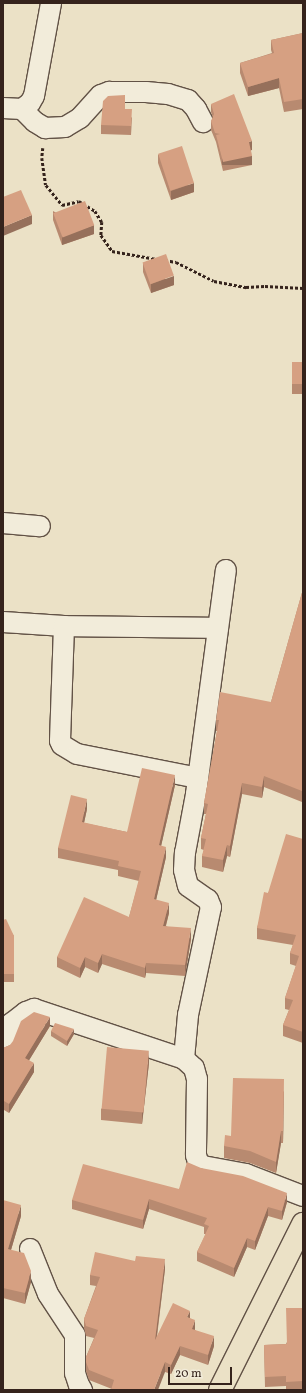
<!DOCTYPE html>
<style>
body{margin:0}
#map{position:relative;width:306px;height:1393px;overflow:hidden;background:#ebe1c6;font-family:Vollkorn,serif}
div>[style]{position:absolute}
.path>*{height:2.5px;margin-top:-1.25px;transform-origin:0;background:repeating-linear-gradient(90deg,#35231c 0 3px,transparent 0 5px)}
.roads{filter:drop-shadow(1px 0 #625246) drop-shadow(-1px 0 #625246) drop-shadow(0 1px #625246) drop-shadow(0 -1px #625246)}
.street>*{height:20px;margin:-10px;padding:0 10px;transform-origin:10px;border-radius:10px;background:#f2ecda}
.primary>*{height:22px;margin:-11px;padding:0 11px;transform-origin:11px;border-radius:11px;background:#ebe1c6}
.wall>*{inset:0;background:#b88a70;transform-origin:0 0}
.shaded-wall>*{inset:0;background:#96705b;transform-origin:0 0}
.building>*{inset:0;background:#d6a082;transform-origin:0 0}
span{translate:-50% -50%;white-space:nowrap;text-align:center;line-height:1.15;-webkit-text-stroke:3.5px #f2ecda;paint-order:stroke}
.frame{position:absolute;inset:0;border:4px solid #35231c;pointer-events:none}
.scale{position:absolute;left:168px;top:1367px;width:64px;height:18px;box-sizing:border-box;border:2px solid #35231c;border-top:0;padding-left:5px;font-size:12px;line-height:14px;white-space:nowrap;color:#35231c;-webkit-text-stroke:3px #f2ecda;paint-order:stroke}
</style>
<div id="map">
<div class="path">
<div style="left:43px;top:148px;width:10px;rotate:96deg"></div>
<div style="left:42px;top:158px;width:27px;rotate:82deg"></div>
<div style="left:46px;top:185px;width:26px;rotate:51deg"></div>
<div style="left:62px;top:205px;width:17px;rotate:-13deg"></div>
<div style="left:79px;top:201px;width:19px;rotate:32deg"></div>
<div style="left:95px;top:211px;width:13px;rotate:58deg"></div>
<div style="left:102px;top:222px;width:13px;rotate:94deg"></div>
<div style="left:101px;top:235px;width:19px;rotate:55deg"></div>
<div style="left:112px;top:251px;width:45px;rotate:10.3deg"></div>
<div style="left:165px;top:260px;width:11px;rotate:10deg"></div>
<div style="left:176px;top:262px;width:42px;rotate:26.6deg"></div>
<div style="left:214px;top:281px;width:33px;rotate:11deg"></div>
<div style="left:246px;top:287px;width:19px;rotate:-3deg"></div>
<div style="left:265px;top:286px;width:38px;rotate:3deg"></div>
</div>
<div class="roads">
<div class="street">
<div style="left:3px;top:108px;width:19px;rotate:3deg"></div>
<div style="left:22px;top:109px;width:10px;rotate:-37deg"></div>
<div style="left:30px;top:103px;width:8px;rotate:-60deg"></div>
<div style="left:34px;top:96px;width:95px;rotate:-79.6deg"></div>
<div style="left:22px;top:109px;width:18px;rotate:45deg"></div>
<div style="left:35px;top:122px;width:12px;rotate:31deg"></div>
<div style="left:45px;top:128px;width:20px;rotate:-3deg"></div>
<div style="left:65px;top:127px;width:17px;rotate:-31deg"></div>
<div style="left:80px;top:118px;width:31px;rotate:-48deg"></div>
<div style="left:101px;top:95px;width:9px;rotate:-21deg"></div>
<div style="left:109px;top:92px;width:37px"></div>
<div style="left:146px;top:92px;width:22px;rotate:5deg"></div>
<div style="left:168px;top:94px;width:21px;rotate:17deg"></div>
<div style="left:188px;top:100px;width:12px;rotate:48deg"></div>
<div style="left:196px;top:109px;width:15px;rotate:62deg"></div>
<div style="left:3px;top:523px;width:37px;rotate:5deg"></div>
<div style="left:3px;top:622px;width:61px;rotate:3.8deg"></div>
<div style="left:64px;top:626px;width:154px;rotate:0.7deg"></div>
<div style="left:64px;top:626px;width:115px;rotate:92deg"></div>
<div style="left:60px;top:741px;width:4px;rotate:63deg"></div>
<div style="left:62px;top:745px;width:17px;rotate:31deg"></div>
<div style="left:77px;top:754px;width:123px;rotate:11.2deg"></div>
<div style="left:3px;top:1045px;width:24px;rotate:-68deg"></div>
<div style="left:12px;top:1023px;width:18px;rotate:-38deg"></div>
<div style="left:26px;top:1012px;width:9px;rotate:-21deg"></div>
<div style="left:34px;top:1009px;width:158px;rotate:18.4deg"></div>
<div style="left:184px;top:1059px;width:44px;rotate:-84.8deg"></div>
<div style="left:188px;top:1015px;width:110px;rotate:-78deg"></div>
<div style="left:211px;top:907px;width:8px;rotate:-113deg"></div>
<div style="left:208px;top:900px;width:24px;rotate:-145deg"></div>
<div style="left:188px;top:886px;width:16px;rotate:-104deg"></div>
<div style="left:184px;top:870px;width:17px;rotate:-87deg"></div>
<div style="left:185px;top:853px;width:60px;rotate:-79.4deg"></div>
<div style="left:196px;top:794px;width:226px;rotate:-82.4deg"></div>
<div style="left:184px;top:1059px;width:13px;rotate:42deg"></div>
<div style="left:194px;top:1068px;width:11px;rotate:75deg"></div>
<div style="left:197px;top:1079px;width:76px;rotate:90.8deg"></div>
<div style="left:196px;top:1155px;width:7px;rotate:74deg"></div>
<div style="left:198px;top:1162px;width:6px;rotate:39deg"></div>
<div style="left:203px;top:1166px;width:44px;rotate:10.5deg"></div>
<div style="left:246px;top:1174px;width:61px;rotate:21.1deg"></div>
<div style="left:30px;top:1249px;width:48px;rotate:68.2deg"></div>
<div style="left:48px;top:1294px;width:49px;rotate:56.6deg"></div>
<div style="left:75px;top:1335px;width:38px;rotate:90deg"></div>
<div style="left:75px;top:1373px;width:13px;rotate:72deg"></div>
<div style="left:79px;top:1385px;width:6px;rotate:59deg"></div>
</div>
<div class="primary">
<div style="left:220px;top:1390px;width:186px;rotate:-63.4deg"></div>
</div>
</div>
<div class="wall">
<div style="clip-path:polygon(287px 3px,303px 3px,303px 4px)"></div>
<div style="clip-path:polygon(303px 33px,303px 109px,284px 112px,279px 88px,248px 96px,240px 73px,240px 63px,272px 53px,271px 50px,271px 40px)"></div>
<div style="clip-path:polygon(211px 104px,252px 150px,251px 150px,252px 165px,223px 171px,216px 142px,211px 130px,211px 121px,213px 118px,211px 112px)"></div>
<div style="clip-path:polygon(125px 109px,132px 118px,131px 135px,101px 134px,101px 125px)"></div>
<div style="clip-path:polygon(158px 154px,194px 192px,171px 200px,158px 163px)"></div>
<div style="clip-path:polygon(53px 211px,94px 234px,62px 245px,53px 220px)"></div>
<div style="clip-path:polygon(143px 263px,174px 285px,151px 293px,143px 272px)"></div>
<div style="left:303px;top:362px;width:32px;height:11px;rotate:90deg"></div>
<div style="clip-path:polygon(303px 589px,302px 802px,264px 787px,262px 798px,242px 794px,230px 857px,227px 856px,223px 872px,202px 867px,202px 856px,204px 850px,201px 849px,201px 838px,206px 814px,204px 814px,204px 803px,217px 731px,216px 731px,216px 720px,271px 702px)"></div>
<div style="clip-path:polygon(175px 785px,161px 846px,166px 857px,156px 900px,169px 913px,166px 926px,191px 939px,185px 976px,146px 973px,145px 978px,102px 964px,98px 973px,85px 967px,80px 978px,57px 967px,57px 957px,129px 917px,139px 881px,118px 876px,118px 870px,58px 858px,58px 848px,87px 809px,84px 823px,127px 832px)"></div>
<div style="clip-path:polygon(303px 839px,303px 1043px,283px 1036px,283px 1025px,289px 1010px,285px 1009px,285px 998px,296px 966px,290px 964px,290px 953px,293px 945px,257px 939px,257px 928px,268px 893px)"></div>
<div style="clip-path:polygon(3px 920px,14px 936px,14px 982px,3px 982px)"></div>
<div style="clip-path:polygon(50px 1026px,29px 1060px,34px 1072px,9px 1113px,4px 1110px,3px 1048px,10px 1045px)"></div>
<div style="clip-path:polygon(51px 1031px,74px 1034px,67px 1046px,51px 1036px)"></div>
<div style="clip-path:polygon(149px 1063px,142px 1124px,101px 1120px,101px 1109px)"></div>
<div style="clip-path:polygon(284px 1091px,283px 1143px,281px 1143px,276px 1173px,250px 1163px,224px 1158px,224px 1146px,231px 1136px)"></div>
<div style="clip-path:polygon(201px 1168px,287px 1202px,282px 1220px,268px 1216px,255px 1250px,247px 1247px,234px 1277px,197px 1261px,197px 1252px,206px 1234px,204px 1234px,204px 1227px,149px 1209px,143px 1229px,72px 1209px,72px 1200px,179px 1189px)"></div>
<div style="clip-path:polygon(3px 1200px,21px 1216px,11px 1250px,31px 1282px,25px 1304px,3px 1298px)"></div>
<div style="clip-path:polygon(165px 1269px,157px 1337px,190px 1318px,195px 1330px,214px 1346px,208px 1365px,180px 1355px,171px 1374px,165px 1372px,112px 1389px,89px 1380px,86px 1371px,86px 1357px,94px 1338px,86px 1336px,84px 1328px,84px 1319px,96px 1286px,90px 1285px,90px 1275px)"></div>
<div style="clip-path:polygon(303px 1308px,303px 1390px,286px 1390px,286px 1386px,265px 1387px,264px 1345px,286px 1344px)"></div>
</div>
<div class="shaded-wall">
<div style="clip-path:polygon(279px 78px,279px 88px,248px 96px,248px 87px)"></div>
<div style="clip-path:polygon(252px 141px,252px 150px,249px 151px,249px 142px)"></div>
<div style="left:252px;top:156px;width:9px;height:30px;rotate:90deg"></div>
<div style="clip-path:polygon(194px 183px,194px 192px,171px 200px,171px 191px)"></div>
<div style="clip-path:polygon(32px 215px,32px 224px,3px 236px,3px 227px)"></div>
<div style="clip-path:polygon(94px 225px,94px 234px,62px 245px,62px 236px)"></div>
<div style="clip-path:polygon(174px 276px,174px 285px,151px 293px,151px 284px)"></div>
<div style="clip-path:polygon(175px 775px,175px 785px,159px 855px,159px 845px)"></div>
<div style="clip-path:polygon(264px 776px,264px 787px,262px 798px,262px 787px)"></div>
<div style="clip-path:polygon(242px 783px,242px 794px,230px 857px,230px 846px)"></div>
<div style="clip-path:polygon(303px 789px,303px 800px,302px 802px,302px 791px)"></div>
<div style="clip-path:polygon(87px 799px,87px 809px,82px 832px,82px 822px)"></div>
<div style="clip-path:polygon(227px 845px,227px 856px,223px 872px,223px 860px)"></div>
<div style="clip-path:polygon(166px 847px,166px 857px,154px 909px,154px 899px)"></div>
<div style="clip-path:polygon(169px 903px,169px 913px,163px 936px,163px 926px)"></div>
<div style="clip-path:polygon(191px 928px,191px 939px,185px 976px,185px 965px)"></div>
<div style="clip-path:polygon(102px 954px,102px 964px,98px 973px,98px 963px)"></div>
<div style="clip-path:polygon(85px 957px,85px 967px,80px 978px,80px 968px)"></div>
<div style="clip-path:polygon(146px 963px,146px 973px,145px 978px,145px 968px)"></div>
<div style="clip-path:polygon(50px 1017px,50px 1026px,25px 1067px,25px 1058px)"></div>
<div style="clip-path:polygon(74px 1029px,74px 1034px,67px 1046px,67px 1041px)"></div>
<div style="clip-path:polygon(149px 1051px,149px 1063px,142px 1124px,142px 1113px)"></div>
<div style="clip-path:polygon(34px 1063px,34px 1072px,9px 1113px,9px 1104px)"></div>
<div style="clip-path:polygon(284px 1079px,284px 1091px,283px 1143px,283px 1131px)"></div>
<div style="clip-path:polygon(4px 1101px,4px 1110px,3px 1113px,3px 1104px)"></div>
<div style="clip-path:polygon(281px 1131px,281px 1143px,276px 1173px,276px 1162px)"></div>
<div style="clip-path:polygon(287px 1193px,287px 1202px,282px 1220px,282px 1211px)"></div>
<div style="clip-path:polygon(149px 1199px,149px 1209px,143px 1229px,143px 1220px)"></div>
<div style="clip-path:polygon(21px 1205px,21px 1216px,8px 1260px,8px 1249px)"></div>
<div style="clip-path:polygon(268px 1207px,268px 1216px,255px 1250px,255px 1241px)"></div>
<div style="clip-path:polygon(247px 1238px,247px 1247px,234px 1277px,234px 1268px)"></div>
<div style="clip-path:polygon(165px 1259px,165px 1269px,155px 1350px,155px 1340px)"></div>
<div style="clip-path:polygon(31px 1271px,31px 1282px,25px 1304px,25px 1293px)"></div>
<div style="clip-path:polygon(190px 1311px,190px 1320px,187px 1317px)"></div>
<div style="clip-path:polygon(195px 1320px,195px 1329px,192px 1338px,192px 1329px)"></div>
<div style="clip-path:polygon(214px 1336px,214px 1346px,208px 1365px,208px 1355px)"></div>
<div style="clip-path:polygon(180px 1346px,180px 1355px,171px 1374px,171px 1365px)"></div>
<div style="clip-path:polygon(165px 1362px,165px 1372px,158px 1390px,154px 1390px)"></div>
</div>
<div class="building">
<div style="clip-path:polygon(303px 33px,303px 99px,284px 102px,279px 78px,248px 87px,240px 63px,274px 53px,271px 40px)"></div>
<div style="clip-path:polygon(234px 94px,252px 141px,249px 142px,252px 156px,223px 162px,216px 135px,220px 134px,215px 133px,211px 121px,214px 114px,211px 104px)"></div>
<div style="clip-path:polygon(125px 95px,125px 109px,132px 109px,131px 126px,101px 125px,103px 101px,108px 96px)"></div>
<div style="left:182px;top:146px;width:39px;height:25px;rotate:72deg"></div>
<div style="clip-path:polygon(21px 190px,32px 215px,3px 227px,3px 197px)"></div>
<div style="left:85px;top:201px;width:26px;height:34px;rotate:69deg"></div>
<div style="left:166px;top:254px;width:23px;height:25px;rotate:70deg"></div>
<div style="left:303px;top:362px;width:22px;height:11px;rotate:90deg"></div>
<div style="clip-path:polygon(303px 589px,303px 789px,302px 791px,264px 776px,262px 787px,242px 783px,230px 846px,227px 845px,223px 860px,202px 856px,206px 839px,201px 838px,208px 804px,204px 803px,219px 720px,216px 720px,220px 692px,271px 702px)"></div>
<div style="clip-path:polygon(142px 768px,175px 775px,159px 845px,166px 847px,154px 899px,169px 903px,163px 926px,191px 928px,185px 965px,146px 963px,145px 968px,102px 954px,98px 963px,85px 957px,80px 968px,57px 957px,84px 897px,129px 917px,141px 871px,118px 866px,119px 861px,58px 848px,71px 795px,87px 799px,82px 822px,127px 832px)"></div>
<div style="clip-path:polygon(286px 834px,303px 839px,303px 1032px,283px 1025px,293px 1000px,285px 998px,299px 956px,290px 953px,296px 935px,257px 928px,264px 892px,268px 893px)"></div>
<div style="clip-path:polygon(6px 919px,14px 936px,14px 974px,3px 974px,3px 920px)"></div>
<div style="clip-path:polygon(34px 1012px,50px 1017px,25px 1058px,34px 1063px,9px 1104px,4px 1101px,3px 1104px,3px 1048px,10px 1045px,13px 1041px,21px 1021px)"></div>
<div style="clip-path:polygon(55px 1023px,74px 1029px,67px 1041px,51px 1031px)"></div>
<div style="left:107px;top:1047px;width:42px;height:62px;rotate:5deg"></div>
<div style="clip-path:polygon(233px 1078px,284px 1079px,283px 1131px,281px 1131px,276px 1162px,250px 1151px,224px 1146px,225px 1135px,231px 1136px)"></div>
<div style="clip-path:polygon(187px 1162px,201px 1168px,243px 1176px,287px 1193px,282px 1211px,268px 1207px,255px 1241px,247px 1238px,234px 1268px,197px 1252px,209px 1226px,204px 1224px,207px 1218px,149px 1199px,143px 1220px,72px 1200px,83px 1164px,179px 1189px)"></div>
<div style="clip-path:polygon(3px 1200px,21px 1205px,8px 1249px,24px 1253px,31px 1271px,25px 1293px,3px 1288px)"></div>
<div style="clip-path:polygon(95px 1252px,135px 1261px,136px 1256px,165px 1259px,155px 1340px,173px 1303px,190px 1311px,187px 1317px,195px 1320px,192px 1329px,214px 1336px,208px 1355px,180px 1346px,171px 1365px,165px 1362px,154px 1390px,111px 1390px,114px 1380px,89px 1370px,86px 1362px,86px 1357px,98px 1330px,86px 1326px,84px 1319px,100px 1277px,90px 1275px)"></div>
<div style="clip-path:polygon(286px 1308px,303px 1308px,303px 1381px,286px 1382px,286px 1376px,265px 1377px,264px 1345px,287px 1344px)"></div>
</div>
<div class="frame"></div>
<div class="scale">20 m</div>
</div>
